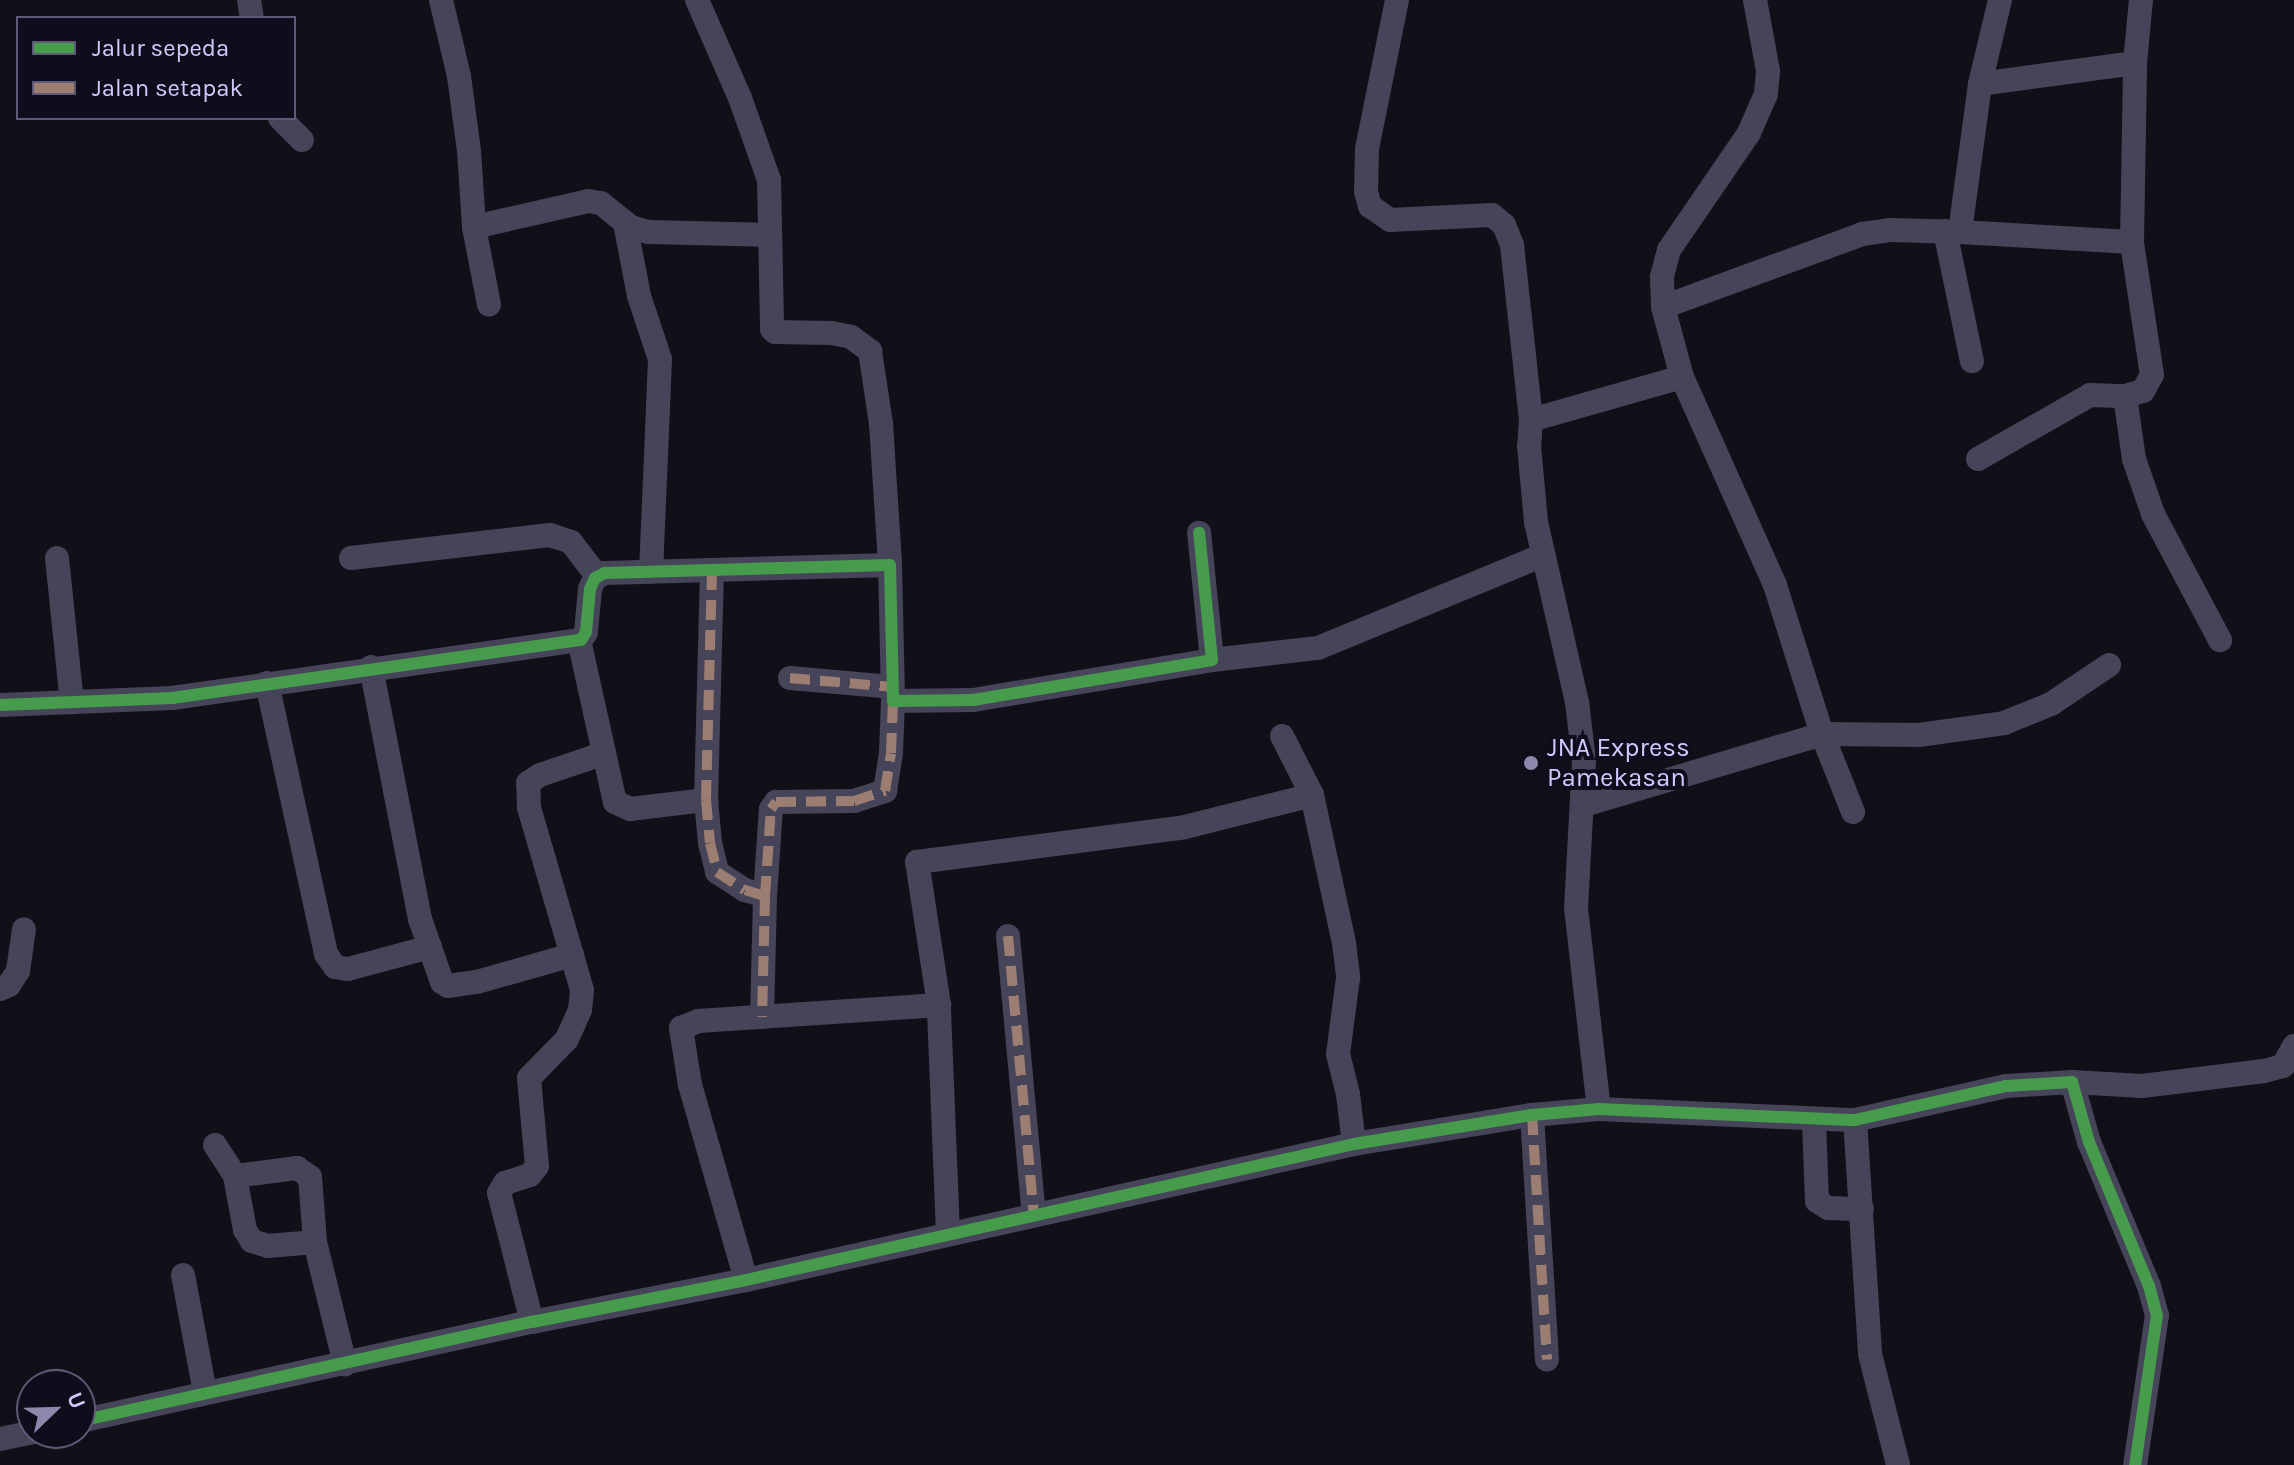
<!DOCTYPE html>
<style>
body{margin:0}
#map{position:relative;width:2294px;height:1465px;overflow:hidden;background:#111018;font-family:Karla,sans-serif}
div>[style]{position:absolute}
.minor>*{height:24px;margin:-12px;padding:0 12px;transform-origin:12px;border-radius:12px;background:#464459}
.quiet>*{height:10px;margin-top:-5px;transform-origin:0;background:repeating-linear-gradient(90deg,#9b7d72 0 20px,transparent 0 30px)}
.cycleway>*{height:12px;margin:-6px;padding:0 6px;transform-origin:6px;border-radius:6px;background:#469c4c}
.dots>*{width:22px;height:22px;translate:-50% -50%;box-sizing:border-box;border:4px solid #0f0c1c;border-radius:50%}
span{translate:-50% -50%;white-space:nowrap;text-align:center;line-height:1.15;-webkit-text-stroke:8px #0f0c1c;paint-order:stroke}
.poi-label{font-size:26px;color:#d1c9fd}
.left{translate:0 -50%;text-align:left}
.legend{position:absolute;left:16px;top:16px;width:280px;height:104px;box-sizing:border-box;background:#0f0c1c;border:2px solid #5d5876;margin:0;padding:10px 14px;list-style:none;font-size:24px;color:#d1c9fd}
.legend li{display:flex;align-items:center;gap:16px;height:40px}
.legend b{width:40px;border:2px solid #5d5876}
.north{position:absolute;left:16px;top:1369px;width:80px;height:80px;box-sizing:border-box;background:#0f0c1c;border:2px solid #5d5876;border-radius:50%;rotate:67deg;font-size:22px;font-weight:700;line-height:32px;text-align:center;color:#d1c9fd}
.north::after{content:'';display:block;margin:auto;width:28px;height:36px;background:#8e88ad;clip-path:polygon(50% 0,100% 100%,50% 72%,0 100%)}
</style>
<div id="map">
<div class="minor">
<div style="left:249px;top:0;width:18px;rotate:81deg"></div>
<div style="left:441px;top:0;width:78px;rotate:76.7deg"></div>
<div style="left:459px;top:76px;width:76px;rotate:82.4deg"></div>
<div style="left:469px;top:151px;width:76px;rotate:86.2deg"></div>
<div style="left:474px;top:227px;width:79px;rotate:79.1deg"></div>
<div style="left:697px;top:0;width:107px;rotate:66.3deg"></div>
<div style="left:740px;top:98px;width:87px;rotate:70.5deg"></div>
<div style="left:769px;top:180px;width:149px;rotate:88.8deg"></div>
<div style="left:772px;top:329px;width:4px;rotate:45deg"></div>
<div style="left:775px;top:332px;width:56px;rotate:1deg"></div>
<div style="left:831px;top:333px;width:20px;rotate:11deg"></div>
<div style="left:851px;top:337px;width:24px;rotate:36deg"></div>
<div style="left:870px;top:351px;width:74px;rotate:81.4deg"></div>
<div style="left:881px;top:424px;width:141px;rotate:86.3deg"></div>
<div style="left:1397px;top:0;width:152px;rotate:101.4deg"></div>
<div style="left:1367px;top:149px;width:43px;rotate:91.3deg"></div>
<div style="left:1366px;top:192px;width:15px;rotate:74deg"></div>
<div style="left:1370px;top:206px;width:24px;rotate:35deg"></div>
<div style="left:1390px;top:220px;width:102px;rotate:-2.8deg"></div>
<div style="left:1492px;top:215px;width:16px;rotate:40deg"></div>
<div style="left:1504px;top:225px;width:22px;rotate:68deg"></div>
<div style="left:1512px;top:245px;width:176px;rotate:83.8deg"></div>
<div style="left:1531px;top:420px;width:26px;rotate:94deg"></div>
<div style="left:1529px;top:446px;width:76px;rotate:84.7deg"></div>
<div style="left:1536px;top:522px;width:185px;rotate:77.2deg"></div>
<div style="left:1577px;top:702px;width:59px;rotate:83.2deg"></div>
<div style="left:1584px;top:761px;width:147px;rotate:93.1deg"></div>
<div style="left:1576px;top:908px;width:202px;rotate:83.5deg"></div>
<div style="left:1755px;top:0;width:72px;rotate:79.6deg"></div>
<div style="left:1768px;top:71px;width:23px;rotate:95deg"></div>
<div style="left:1766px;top:94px;width:43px;rotate:113.6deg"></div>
<div style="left:1749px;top:133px;width:142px;rotate:124.4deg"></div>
<div style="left:1669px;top:250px;width:28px;rotate:105deg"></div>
<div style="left:1662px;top:277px;width:30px;rotate:88deg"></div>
<div style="left:1663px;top:307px;width:73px;rotate:74.8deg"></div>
<div style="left:1682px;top:377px;width:228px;rotate:65.9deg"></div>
<div style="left:1775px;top:585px;width:156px;rotate:72.5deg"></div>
<div style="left:1822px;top:734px;width:84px;rotate:68.3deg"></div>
<div style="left:2135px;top:63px;width:63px;rotate:-84.6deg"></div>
<div style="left:280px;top:118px;width:31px;rotate:45deg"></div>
<div style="left:625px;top:223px;width:74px;rotate:79.1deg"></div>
<div style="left:639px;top:296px;width:66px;rotate:71.6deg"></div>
<div style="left:660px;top:359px;width:213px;rotate:92.4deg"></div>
<div style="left:474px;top:227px;width:117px;rotate:-12.8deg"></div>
<div style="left:588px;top:201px;width:13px;rotate:9deg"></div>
<div style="left:601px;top:203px;width:38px;rotate:39deg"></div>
<div style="left:631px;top:227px;width:18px;rotate:16deg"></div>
<div style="left:648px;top:232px;width:122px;rotate:1.4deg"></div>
<div style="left:1945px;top:231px;width:133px;rotate:78.3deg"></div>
<div style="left:1960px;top:232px;width:172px;rotate:3.3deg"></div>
<div style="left:1663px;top:307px;width:212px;rotate:-20.1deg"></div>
<div style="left:1862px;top:234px;width:28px;rotate:-8deg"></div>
<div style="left:1890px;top:230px;width:70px;rotate:1.6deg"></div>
<div style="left:1960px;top:232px;width:149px;rotate:-82.3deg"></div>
<div style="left:1980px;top:84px;width:86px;rotate:-76.6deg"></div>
<div style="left:2125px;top:396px;width:64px;rotate:81.9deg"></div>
<div style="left:2134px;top:459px;width:58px;rotate:70.9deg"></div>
<div style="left:2153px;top:514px;width:143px;rotate:62deg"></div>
<div style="left:1531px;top:420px;width:157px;rotate:-15.9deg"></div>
<div style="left:1978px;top:459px;width:129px;rotate:-29.7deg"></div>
<div style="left:2090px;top:395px;width:35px;rotate:2deg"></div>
<div style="left:2125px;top:396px;width:19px;rotate:-16deg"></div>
<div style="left:2143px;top:391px;width:18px;rotate:-61deg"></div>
<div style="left:2152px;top:375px;width:134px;rotate:-98.6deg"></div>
<div style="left:2132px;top:242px;width:179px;rotate:-89deg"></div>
<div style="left:2135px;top:63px;width:156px;rotate:172.3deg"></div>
<div style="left:57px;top:558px;width:145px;rotate:84.1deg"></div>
<div style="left:351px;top:558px;width:200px;rotate:-6.6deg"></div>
<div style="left:550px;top:535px;width:22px;rotate:18deg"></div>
<div style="left:571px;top:542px;width:43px;rotate:52.6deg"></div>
<div style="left:712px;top:570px;width:230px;rotate:91.5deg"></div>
<div style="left:706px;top:800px;width:43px;rotate:84.7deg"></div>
<div style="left:710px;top:843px;width:30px;rotate:76deg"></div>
<div style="left:717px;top:872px;width:33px;rotate:33deg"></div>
<div style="left:745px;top:890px;width:21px;rotate:17deg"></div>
<div style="left:765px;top:896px;width:121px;rotate:91.4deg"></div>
<div style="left:579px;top:640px;width:166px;rotate:77.5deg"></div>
<div style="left:615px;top:802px;width:17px;rotate:25deg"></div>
<div style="left:630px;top:809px;width:77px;rotate:-6.8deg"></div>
<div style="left:1212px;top:660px;width:107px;rotate:-6.5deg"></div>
<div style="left:1318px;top:648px;width:244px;rotate:-22.4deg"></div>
<div style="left:371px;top:667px;width:257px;rotate:79deg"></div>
<div style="left:420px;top:919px;width:67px;rotate:70.8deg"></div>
<div style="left:442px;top:982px;width:7px;rotate:34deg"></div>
<div style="left:448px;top:986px;width:29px;rotate:-8deg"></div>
<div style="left:477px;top:982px;width:99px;rotate:-15.9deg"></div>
<div style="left:790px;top:678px;width:102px;rotate:5deg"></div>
<div style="left:267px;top:683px;width:277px;rotate:77.7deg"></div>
<div style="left:326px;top:954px;width:16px;rotate:55deg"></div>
<div style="left:335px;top:967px;width:13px;rotate:9deg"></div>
<div style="left:348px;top:969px;width:85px;rotate:-15deg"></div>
<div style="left:0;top:705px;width:172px;rotate:-2.3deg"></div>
<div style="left:172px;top:698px;width:413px;rotate:-8.1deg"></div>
<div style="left:581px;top:640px;width:9px;rotate:-58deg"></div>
<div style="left:586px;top:632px;width:43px;rotate:-84.7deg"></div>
<div style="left:590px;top:589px;width:12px;rotate:-66deg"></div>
<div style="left:595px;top:578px;width:11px;rotate:-27deg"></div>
<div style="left:605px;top:573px;width:285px;rotate:-1.6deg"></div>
<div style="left:890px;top:565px;width:136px;rotate:88.7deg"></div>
<div style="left:893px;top:701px;width:80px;rotate:-0.7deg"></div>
<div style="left:973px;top:700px;width:242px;rotate:-9.5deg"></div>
<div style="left:1212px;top:660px;width:128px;rotate:-95.8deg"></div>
<div style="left:1282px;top:736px;width:66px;rotate:63deg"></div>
<div style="left:1312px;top:795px;width:151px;rotate:77.8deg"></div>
<div style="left:1344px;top:943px;width:35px;rotate:83deg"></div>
<div style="left:1348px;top:978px;width:77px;rotate:97.5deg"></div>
<div style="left:1338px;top:1054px;width:41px;rotate:76deg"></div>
<div style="left:1348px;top:1094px;width:50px;rotate:83.2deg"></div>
<div style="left:1584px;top:805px;width:248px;rotate:-16.6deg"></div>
<div style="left:1822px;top:734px;width:97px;rotate:0.6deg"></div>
<div style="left:1919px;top:735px;width:86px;rotate:-8deg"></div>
<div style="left:2004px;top:723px;width:51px;rotate:-22deg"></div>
<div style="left:2051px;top:704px;width:70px;rotate:-33.9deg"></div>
<div style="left:765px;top:896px;width:87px;rotate:-86.1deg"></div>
<div style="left:771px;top:809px;width:9px;rotate:-54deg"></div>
<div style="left:776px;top:802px;width:78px;rotate:-0.7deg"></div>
<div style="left:854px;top:801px;width:33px;rotate:-18deg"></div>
<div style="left:885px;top:791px;width:38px;rotate:-81deg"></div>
<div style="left:891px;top:753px;width:52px;rotate:-87.8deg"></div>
<div style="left:1008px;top:936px;width:279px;rotate:84.7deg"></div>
<div style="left:0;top:989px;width:10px;rotate:-24deg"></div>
<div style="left:9px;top:985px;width:17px;rotate:-57deg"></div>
<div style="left:18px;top:971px;width:42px;rotate:-81.9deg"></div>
<div style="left:2072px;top:1082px;width:70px;rotate:3.3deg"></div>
<div style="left:2142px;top:1086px;width:123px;rotate:-7deg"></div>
<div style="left:2264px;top:1071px;width:20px;rotate:-15deg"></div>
<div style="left:2283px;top:1066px;width:23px;rotate:-61deg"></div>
<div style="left:1532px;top:1115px;width:245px;rotate:86.5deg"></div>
<div style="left:1814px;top:1120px;width:81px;rotate:87.9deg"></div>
<div style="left:1817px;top:1201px;width:13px;rotate:32deg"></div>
<div style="left:1828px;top:1208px;width:34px;rotate:2deg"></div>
<div style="left:1855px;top:1120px;width:234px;rotate:86.3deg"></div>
<div style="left:1870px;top:1354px;width:114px;rotate:75.8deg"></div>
<div style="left:215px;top:1145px;width:37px;rotate:57deg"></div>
<div style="left:235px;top:1176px;width:55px;rotate:79.5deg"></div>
<div style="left:245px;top:1230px;width:13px;rotate:58deg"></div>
<div style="left:252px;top:1241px;width:17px;rotate:17deg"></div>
<div style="left:268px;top:1246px;width:47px;rotate:-4.9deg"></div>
<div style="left:235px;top:1176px;width:63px;rotate:-7.4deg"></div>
<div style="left:297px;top:1168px;width:16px;rotate:35deg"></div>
<div style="left:310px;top:1177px;width:65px;rotate:85.6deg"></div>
<div style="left:315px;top:1242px;width:126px;rotate:76.2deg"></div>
<div style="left:948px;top:1234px;width:229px;rotate:-92.3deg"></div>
<div style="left:939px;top:1005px;width:145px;rotate:-98.7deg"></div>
<div style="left:917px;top:862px;width:270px;rotate:-7.4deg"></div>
<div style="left:1185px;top:827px;width:131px;rotate:-14.1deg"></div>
<div style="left:183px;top:1275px;width:119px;rotate:79.4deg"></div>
<div style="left:746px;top:1280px;width:203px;rotate:-106deg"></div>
<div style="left:690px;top:1085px;width:58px;rotate:-99deg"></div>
<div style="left:681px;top:1028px;width:18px;rotate:-22deg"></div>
<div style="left:698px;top:1021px;width:242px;rotate:-3.8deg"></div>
<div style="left:532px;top:1322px;width:133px;rotate:-104.3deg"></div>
<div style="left:499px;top:1193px;width:12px;rotate:-59deg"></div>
<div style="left:505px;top:1183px;width:26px;rotate:-18deg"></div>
<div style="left:530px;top:1175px;width:11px;rotate:-52deg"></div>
<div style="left:537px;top:1166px;width:88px;rotate:-95.2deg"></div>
<div style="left:529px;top:1078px;width:54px;rotate:-45.7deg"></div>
<div style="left:567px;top:1039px;width:32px;rotate:-66deg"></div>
<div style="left:580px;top:1010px;width:20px;rotate:-84deg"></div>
<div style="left:582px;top:990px;width:191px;rotate:-106.2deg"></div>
<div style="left:529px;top:807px;width:24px;rotate:-92deg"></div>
<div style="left:528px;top:783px;width:14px;rotate:-34deg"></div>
<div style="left:540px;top:775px;width:65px;rotate:-18.7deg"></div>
<div style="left:80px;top:1421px;width:463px;rotate:-12.4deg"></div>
<div style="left:532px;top:1322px;width:218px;rotate:-11.1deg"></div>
<div style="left:746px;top:1280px;width:623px;rotate:-12.61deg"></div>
<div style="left:1354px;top:1144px;width:180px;rotate:-9.3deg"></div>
<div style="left:1532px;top:1115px;width:67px;rotate:-5.1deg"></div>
<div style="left:1599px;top:1109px;width:256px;rotate:2.5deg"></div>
<div style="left:1855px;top:1120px;width:155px;rotate:-12.7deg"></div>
<div style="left:2006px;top:1086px;width:66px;rotate:-3.5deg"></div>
<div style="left:2072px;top:1082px;width:62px;rotate:74.2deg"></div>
<div style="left:2089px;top:1142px;width:156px;rotate:67.4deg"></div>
<div style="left:2149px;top:1286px;width:30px;rotate:75deg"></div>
<div style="left:2157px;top:1315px;width:152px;rotate:98.3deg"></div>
<div style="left:0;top:1439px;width:33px;rotate:-12deg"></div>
</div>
<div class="quiet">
<div style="left:712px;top:570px;width:230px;rotate:91.5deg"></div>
<div style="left:706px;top:800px;width:43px;rotate:84.7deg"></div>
<div style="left:710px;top:843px;width:30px;rotate:76deg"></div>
<div style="left:717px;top:872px;width:33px;rotate:33deg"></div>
<div style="left:745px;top:890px;width:21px;rotate:17deg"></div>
<div style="left:765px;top:896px;width:121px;rotate:91.4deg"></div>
<div style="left:790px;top:678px;width:102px;rotate:5deg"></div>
<div style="left:765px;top:896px;width:87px;rotate:-86.1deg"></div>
<div style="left:771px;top:809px;width:9px;rotate:-54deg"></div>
<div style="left:776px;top:802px;width:78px;rotate:-0.7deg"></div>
<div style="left:854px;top:801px;width:33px;rotate:-18deg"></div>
<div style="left:885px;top:791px;width:38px;rotate:-81deg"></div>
<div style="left:891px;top:753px;width:52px;rotate:-87.8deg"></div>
<div style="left:1008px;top:936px;width:279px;rotate:84.7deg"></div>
<div style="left:1532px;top:1115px;width:245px;rotate:86.5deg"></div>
</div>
<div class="cycleway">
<div style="left:0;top:705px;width:172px;rotate:-2.3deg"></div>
<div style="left:172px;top:698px;width:413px;rotate:-8.1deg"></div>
<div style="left:581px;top:640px;width:9px;rotate:-58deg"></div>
<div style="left:586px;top:632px;width:43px;rotate:-84.7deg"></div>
<div style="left:590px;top:589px;width:12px;rotate:-66deg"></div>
<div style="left:595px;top:578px;width:11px;rotate:-27deg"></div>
<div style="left:605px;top:573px;width:285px;rotate:-1.6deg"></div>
<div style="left:890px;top:565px;width:136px;rotate:88.7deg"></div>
<div style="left:893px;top:701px;width:80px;rotate:-0.7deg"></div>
<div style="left:973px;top:700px;width:242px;rotate:-9.5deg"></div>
<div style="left:1212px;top:660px;width:128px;rotate:-95.8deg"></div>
<div style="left:80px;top:1421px;width:463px;rotate:-12.4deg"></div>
<div style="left:532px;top:1322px;width:218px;rotate:-11.1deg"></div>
<div style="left:746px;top:1280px;width:623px;rotate:-12.61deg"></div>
<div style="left:1354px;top:1144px;width:180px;rotate:-9.3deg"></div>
<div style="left:1532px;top:1115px;width:67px;rotate:-5.1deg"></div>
<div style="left:1599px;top:1109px;width:256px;rotate:2.5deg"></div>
<div style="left:1855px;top:1120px;width:155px;rotate:-12.7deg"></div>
<div style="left:2006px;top:1086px;width:66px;rotate:-3.5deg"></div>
<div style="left:2072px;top:1082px;width:62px;rotate:74.2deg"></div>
<div style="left:2089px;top:1142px;width:156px;rotate:67.4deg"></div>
<div style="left:2149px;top:1286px;width:30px;rotate:75deg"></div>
<div style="left:2157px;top:1315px;width:152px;rotate:98.3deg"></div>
</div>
<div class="dots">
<div style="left:1531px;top:763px;background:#8e88ad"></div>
</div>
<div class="poi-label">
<span class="left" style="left:1547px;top:763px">JNA Express<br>Pamekasan</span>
</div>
<ul class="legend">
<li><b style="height:10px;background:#469c4c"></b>Jalur sepeda</li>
<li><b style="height:10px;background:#9b7d72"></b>Jalan setapak</li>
</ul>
<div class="north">U</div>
</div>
